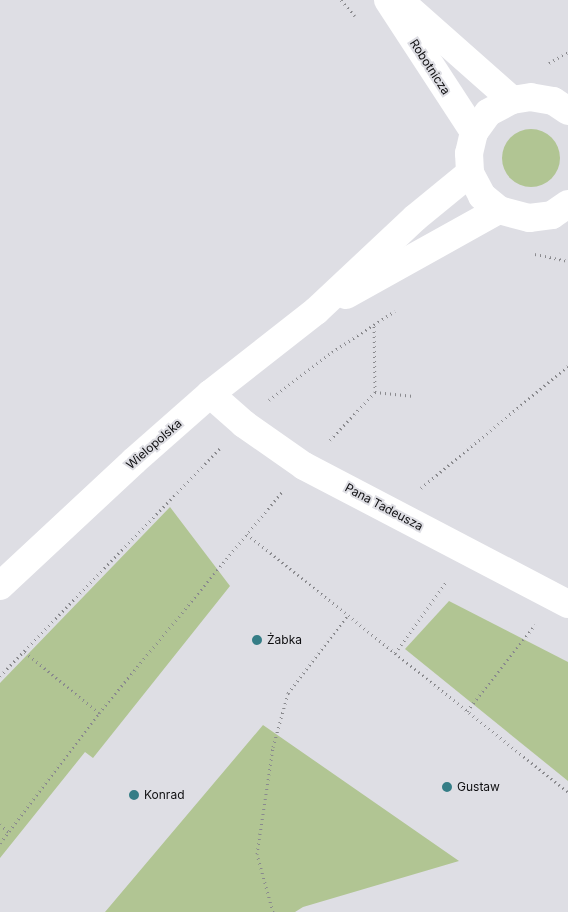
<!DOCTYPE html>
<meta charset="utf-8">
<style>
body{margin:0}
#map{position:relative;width:568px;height:912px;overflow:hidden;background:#dedee4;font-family:Inter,sans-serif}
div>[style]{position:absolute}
.green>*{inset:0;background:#b1c593}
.round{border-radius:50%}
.path>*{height:3px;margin-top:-1.5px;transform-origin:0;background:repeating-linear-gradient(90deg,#8a8a8e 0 1px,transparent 0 5px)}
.minor>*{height:28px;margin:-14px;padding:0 14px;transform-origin:14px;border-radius:14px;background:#fff}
.dots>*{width:14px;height:14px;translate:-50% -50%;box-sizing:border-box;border:2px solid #dedee4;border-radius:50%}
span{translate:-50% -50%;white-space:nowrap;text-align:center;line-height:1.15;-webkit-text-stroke:4px #dedee4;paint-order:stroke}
.street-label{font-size:12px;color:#0f0f11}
.poi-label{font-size:12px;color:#0f0f11}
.left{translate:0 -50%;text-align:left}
</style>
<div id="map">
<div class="green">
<div class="round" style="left:502px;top:129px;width:58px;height:58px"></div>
<div style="clip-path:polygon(170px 507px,230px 586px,93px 758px,85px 752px,0 858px,0 683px)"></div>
<div style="clip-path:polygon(449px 601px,568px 662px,568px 781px,405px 649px)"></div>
<div style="clip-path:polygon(263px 725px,459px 861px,303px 907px,295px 912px,105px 912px)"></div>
</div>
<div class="path">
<div style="left:341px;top:0;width:21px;rotate:49deg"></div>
<div style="left:549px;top:63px;width:22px;rotate:-30deg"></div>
<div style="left:535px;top:254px;width:34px;rotate:12deg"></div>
<div style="left:375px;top:392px;width:39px;rotate:6deg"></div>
<div style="left:269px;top:400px;width:79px;rotate:-37.3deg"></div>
<div style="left:332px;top:352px;width:75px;rotate:-33.1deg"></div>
<div style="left:330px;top:440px;width:66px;rotate:-46.8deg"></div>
<div style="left:375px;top:392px;width:68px;rotate:-90.8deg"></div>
<div style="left:421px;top:488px;width:191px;rotate:-39.7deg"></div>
<div style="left:247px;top:534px;width:412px;rotate:38.8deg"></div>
<div style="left:25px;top:652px;width:96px;rotate:39.5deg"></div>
<div style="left:395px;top:653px;width:89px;rotate:-54.2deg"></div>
<div style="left:0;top:676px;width:317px;rotate:-46deg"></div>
<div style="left:467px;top:711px;width:110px;rotate:-51.7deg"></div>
<div style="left:0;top:824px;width:12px;rotate:42deg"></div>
<div style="left:0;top:843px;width:163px;rotate:-52.7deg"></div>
<div style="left:99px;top:713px;width:287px;rotate:-50.4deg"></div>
<div style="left:273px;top:912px;width:60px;rotate:-105.4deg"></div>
<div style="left:257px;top:854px;width:108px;rotate:-81.5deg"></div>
<div style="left:273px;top:747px;width:56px;rotate:-74.5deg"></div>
<div style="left:288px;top:693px;width:97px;rotate:-52.5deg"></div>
</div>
<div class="minor">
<div style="left:388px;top:0;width:158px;rotate:56.9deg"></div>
<div style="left:399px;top:0;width:151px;rotate:41.5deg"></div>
<div style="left:568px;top:111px;width:18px;rotate:-146deg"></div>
<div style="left:553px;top:101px;width:22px;rotate:-170deg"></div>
<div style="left:531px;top:97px;width:19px;rotate:171deg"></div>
<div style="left:512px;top:100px;width:27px;rotate:152deg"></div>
<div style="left:488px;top:113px;width:24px;rotate:126deg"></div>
<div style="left:474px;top:132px;width:22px;rotate:103deg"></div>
<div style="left:469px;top:153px;width:20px;rotate:87deg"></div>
<div style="left:470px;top:173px;width:26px;rotate:62deg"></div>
<div style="left:482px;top:196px;width:22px;rotate:39deg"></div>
<div style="left:499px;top:210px;width:31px;rotate:15deg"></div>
<div style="left:529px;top:218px;width:23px;rotate:-7deg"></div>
<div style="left:552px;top:215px;width:19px;rotate:-35deg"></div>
<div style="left:346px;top:295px;width:175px;rotate:-29.1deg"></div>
<div style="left:210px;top:394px;width:45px;rotate:41.4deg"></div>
<div style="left:244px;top:424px;width:73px;rotate:35deg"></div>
<div style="left:304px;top:466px;width:298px;rotate:27.6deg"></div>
<div style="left:0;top:586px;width:183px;rotate:-43deg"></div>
<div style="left:134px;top:461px;width:101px;rotate:-41.4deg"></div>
<div style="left:210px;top:394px;width:135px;rotate:-38.1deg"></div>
<div style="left:316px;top:311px;width:136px;rotate:-43.2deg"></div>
<div style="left:415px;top:218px;width:71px;rotate:-39.3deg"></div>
</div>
<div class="dots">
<div style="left:257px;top:640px;background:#357d86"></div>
<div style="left:447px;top:787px;background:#357d86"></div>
<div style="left:134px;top:795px;background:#357d86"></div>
</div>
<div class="street-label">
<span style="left:430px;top:67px;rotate:57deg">Robotnicza</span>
<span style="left:154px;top:444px;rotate:-41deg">Wielopolska</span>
<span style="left:384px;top:507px;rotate:28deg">Pana Tadeusza</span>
</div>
<div class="poi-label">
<span class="left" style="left:267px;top:640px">Żabka</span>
<span class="left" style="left:457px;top:787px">Gustaw</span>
<span class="left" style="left:144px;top:795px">Konrad</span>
</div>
</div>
